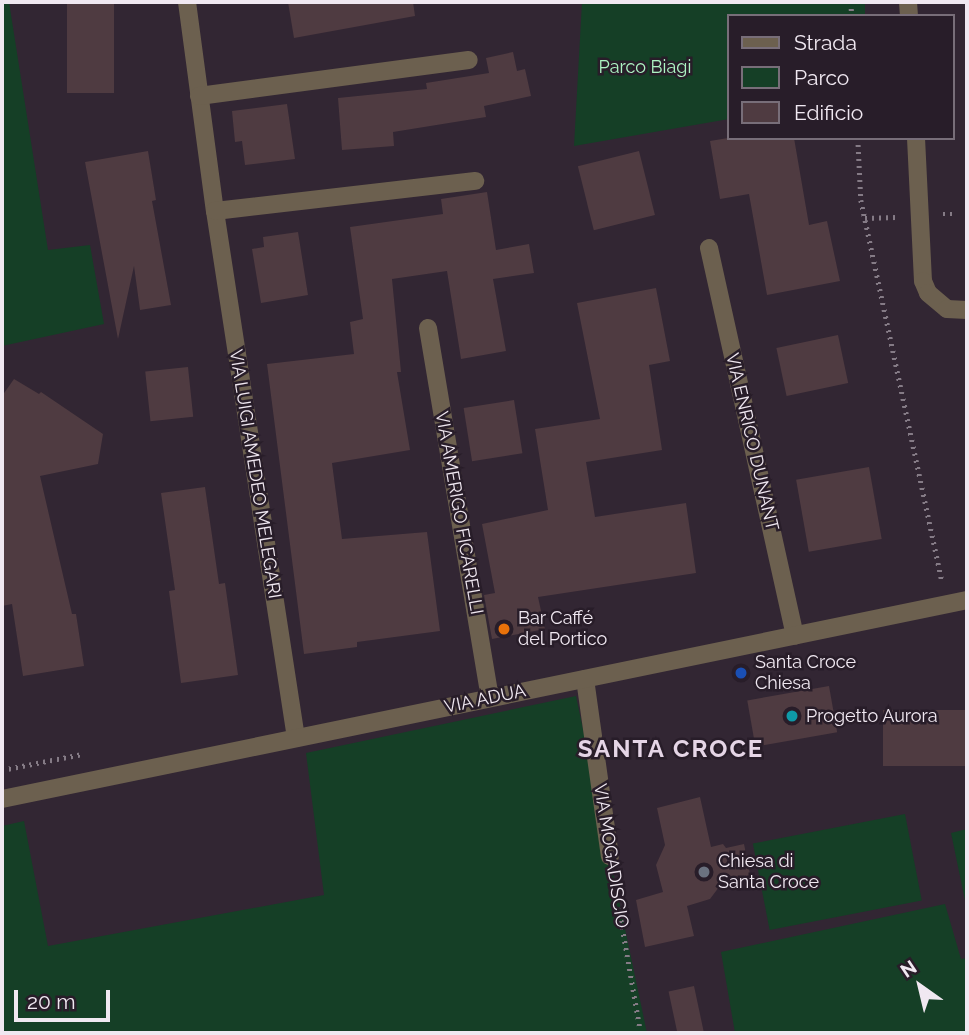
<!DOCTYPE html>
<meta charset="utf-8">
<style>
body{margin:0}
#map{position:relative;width:969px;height:1035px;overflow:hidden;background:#322633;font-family:Raleway,sans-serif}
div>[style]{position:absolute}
.green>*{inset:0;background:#153f26;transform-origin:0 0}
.building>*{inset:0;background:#4f3b41;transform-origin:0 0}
.path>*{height:4.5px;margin-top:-2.25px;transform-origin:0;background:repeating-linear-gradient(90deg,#857b86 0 2px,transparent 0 7px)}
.minor>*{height:18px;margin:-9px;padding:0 9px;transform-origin:9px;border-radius:9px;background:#6c604f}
.dots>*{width:19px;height:19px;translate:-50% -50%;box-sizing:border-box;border:4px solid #281d29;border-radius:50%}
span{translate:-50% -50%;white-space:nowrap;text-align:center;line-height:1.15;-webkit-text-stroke:5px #281d29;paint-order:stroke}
.park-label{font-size:18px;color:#adf4c3}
.street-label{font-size:18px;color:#f0e8f1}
.poi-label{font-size:18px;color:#f0e8f1}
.left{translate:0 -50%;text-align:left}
.district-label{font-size:24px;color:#e5d5e6;font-weight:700;letter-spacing:2px}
.frame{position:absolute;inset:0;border:4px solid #f0e8f1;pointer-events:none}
.legend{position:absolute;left:727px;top:14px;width:228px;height:126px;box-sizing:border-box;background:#281d29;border:2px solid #786e79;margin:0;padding:9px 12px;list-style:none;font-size:21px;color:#f0e8f1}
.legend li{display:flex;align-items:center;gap:14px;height:35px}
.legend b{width:35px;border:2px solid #786e79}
.north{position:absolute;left:885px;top:951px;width:70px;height:70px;-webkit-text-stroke:5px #281d29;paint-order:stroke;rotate:326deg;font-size:19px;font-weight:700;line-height:28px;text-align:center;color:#f0e8f1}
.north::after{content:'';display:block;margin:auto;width:24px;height:32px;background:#f0e8f1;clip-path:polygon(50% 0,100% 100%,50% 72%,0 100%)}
.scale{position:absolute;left:14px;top:990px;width:96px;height:32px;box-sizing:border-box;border:4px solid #f0e8f1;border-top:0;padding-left:9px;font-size:21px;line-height:24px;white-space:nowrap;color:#f0e8f1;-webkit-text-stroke:5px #281d29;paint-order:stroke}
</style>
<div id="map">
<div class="green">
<div style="clip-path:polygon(2px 2px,9px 2px,48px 250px,90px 245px,104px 324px,2px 346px)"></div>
<div style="clip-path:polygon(582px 2px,865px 2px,865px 16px,729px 16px,729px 119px,574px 146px)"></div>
<div style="clip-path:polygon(576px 696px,647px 1033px,2px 1033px,2px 826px,24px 821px,48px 946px,324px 895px,306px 753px)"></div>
<div style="left:905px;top:814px;width:88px;height:155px;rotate:79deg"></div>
<div style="clip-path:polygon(967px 829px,967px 910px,951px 833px)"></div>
<div style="clip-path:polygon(945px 904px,961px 959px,967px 958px,967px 1033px,735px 1033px,721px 952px)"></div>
</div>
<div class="building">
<div style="left:67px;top:2px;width:47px;height:91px"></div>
<div style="clip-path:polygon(288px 2px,413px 2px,415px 16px,294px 38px)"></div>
<div style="clip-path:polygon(513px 52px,517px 71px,525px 69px,531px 96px,484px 106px,486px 117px,393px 132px,394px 146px,342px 150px,338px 98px,427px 89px,426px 83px,489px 73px,486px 58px)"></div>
<div style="clip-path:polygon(287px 104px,295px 159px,245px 165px,242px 141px,235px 142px,232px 111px)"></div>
<div style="clip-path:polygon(728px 138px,794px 138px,809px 225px,827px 221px,840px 281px,767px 295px,749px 194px,720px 199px,710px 141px)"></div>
<div style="clip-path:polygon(148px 151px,156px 200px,152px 201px,171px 305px,140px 310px,134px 266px,118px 339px,85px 162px)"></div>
<div style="left:639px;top:151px;width:66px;height:63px;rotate:76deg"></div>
<div style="clip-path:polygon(487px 192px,496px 250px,529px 244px,534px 273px,493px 279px,506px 351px,461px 359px,447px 271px,392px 279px,401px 372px,397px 372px,410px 450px,332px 463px,342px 539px,427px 532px,440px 631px,357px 642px,357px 647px,304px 654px,267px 364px,354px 354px,350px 322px,363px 319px,350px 227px,443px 214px,441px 199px)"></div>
<div style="clip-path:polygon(298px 232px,308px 295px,261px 303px,252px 249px,264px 247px,263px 237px)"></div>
<div style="clip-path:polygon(656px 288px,670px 361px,649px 365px,662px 450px,586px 462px,595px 517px,686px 503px,696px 573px,538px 597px,545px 629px,492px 639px,484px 595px,495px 593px,482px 524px,548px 510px,535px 429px,600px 419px,577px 303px)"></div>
<div style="left:838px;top:335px;width:49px;height:63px;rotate:78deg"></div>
<div style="left:188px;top:367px;width:50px;height:43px;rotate:84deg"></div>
<div style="clip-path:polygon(14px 379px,39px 394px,41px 392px,103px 434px,98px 464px,40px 476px,72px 614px,76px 614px,84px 666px,23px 676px,12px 604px,2px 606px,2px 396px)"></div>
<div style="left:514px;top:400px;width:54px;height:51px;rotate:81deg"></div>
<div style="left:869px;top:467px;width:73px;height:74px;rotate:80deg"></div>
<div style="clip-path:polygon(205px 487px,219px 584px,225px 583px,238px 675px,181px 683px,169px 591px,175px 590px,161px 493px)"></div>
<div style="left:829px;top:686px;width:47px;height:83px;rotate:80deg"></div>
<div style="left:967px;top:710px;width:56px;height:84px;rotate:90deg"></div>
<div style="clip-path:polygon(700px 797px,711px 847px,723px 844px,726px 848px,744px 844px,751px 879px,719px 887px,710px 899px,687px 906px,694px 936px,645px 947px,636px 900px,663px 892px,656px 865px,665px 845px,657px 808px)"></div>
<div style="left:694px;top:986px;width:48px;height:26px;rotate:78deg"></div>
</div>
<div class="path">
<div style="left:851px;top:2px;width:14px;rotate:86deg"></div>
<div style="left:858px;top:138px;width:62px;rotate:87.2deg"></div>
<div style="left:861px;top:200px;width:389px;rotate:78deg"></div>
<div style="left:943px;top:214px;width:14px"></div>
<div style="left:865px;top:218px;width:31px;rotate:-2deg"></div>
<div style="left:2px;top:770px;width:82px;rotate:-11.3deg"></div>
<div style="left:614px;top:879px;width:156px;rotate:80.1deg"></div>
</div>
<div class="minor">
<div style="left:187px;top:2px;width:211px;rotate:82.4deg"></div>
<div style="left:215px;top:211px;width:533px;rotate:81.26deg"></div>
<div style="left:908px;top:2px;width:14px;rotate:86deg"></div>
<div style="left:199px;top:96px;width:272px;rotate:-7.6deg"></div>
<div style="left:916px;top:138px;width:143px;rotate:87.2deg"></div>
<div style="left:923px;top:281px;width:13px;rotate:67deg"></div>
<div style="left:928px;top:293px;width:25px;rotate:40deg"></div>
<div style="left:947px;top:309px;width:20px;rotate:3deg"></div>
<div style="left:215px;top:211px;width:262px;rotate:-6.6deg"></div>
<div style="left:709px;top:248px;width:397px;rotate:77.5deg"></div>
<div style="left:428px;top:328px;width:375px;rotate:80.5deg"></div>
<div style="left:585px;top:679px;width:179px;rotate:82deg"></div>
<div style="left:2px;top:799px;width:985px;rotate:-11.65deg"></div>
</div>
<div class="dots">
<div style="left:504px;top:629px;background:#e8710a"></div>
<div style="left:741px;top:673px;background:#1a4fb4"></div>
<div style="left:792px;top:716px;background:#0f9aa8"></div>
<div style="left:704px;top:872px;background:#6b7280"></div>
</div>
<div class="park-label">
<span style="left:645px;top:67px">Parco Biagi</span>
</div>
<div class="street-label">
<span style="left:752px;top:442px;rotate:77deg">VIA ENRICO DUNANT</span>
<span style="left:255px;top:474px;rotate:81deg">VIA LUIGI AMEDEO MELEGARI</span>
<span style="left:459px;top:513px;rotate:80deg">VIA AMERIGO FICARELLI</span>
<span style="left:485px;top:699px;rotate:-12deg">VIA ADUA</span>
<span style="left:611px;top:856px;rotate:81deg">VIA MOGADISCIO</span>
</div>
<div class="poi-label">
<span class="left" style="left:518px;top:629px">Bar Caffé<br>del Portico</span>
<span class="left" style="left:755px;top:673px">Santa Croce<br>Chiesa</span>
<span class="left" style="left:806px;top:716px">Progetto Aurora</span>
<span class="left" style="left:718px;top:872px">Chiesa di<br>Santa Croce</span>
</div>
<div class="district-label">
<span style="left:671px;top:749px">SANTA CROCE</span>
</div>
<div class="frame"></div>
<ul class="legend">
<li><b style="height:9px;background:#6c604f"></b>Strada</li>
<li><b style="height:19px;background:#153f26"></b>Parco</li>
<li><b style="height:19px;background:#4f3b41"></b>Edificio</li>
</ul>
<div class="north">N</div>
<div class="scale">20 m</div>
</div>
